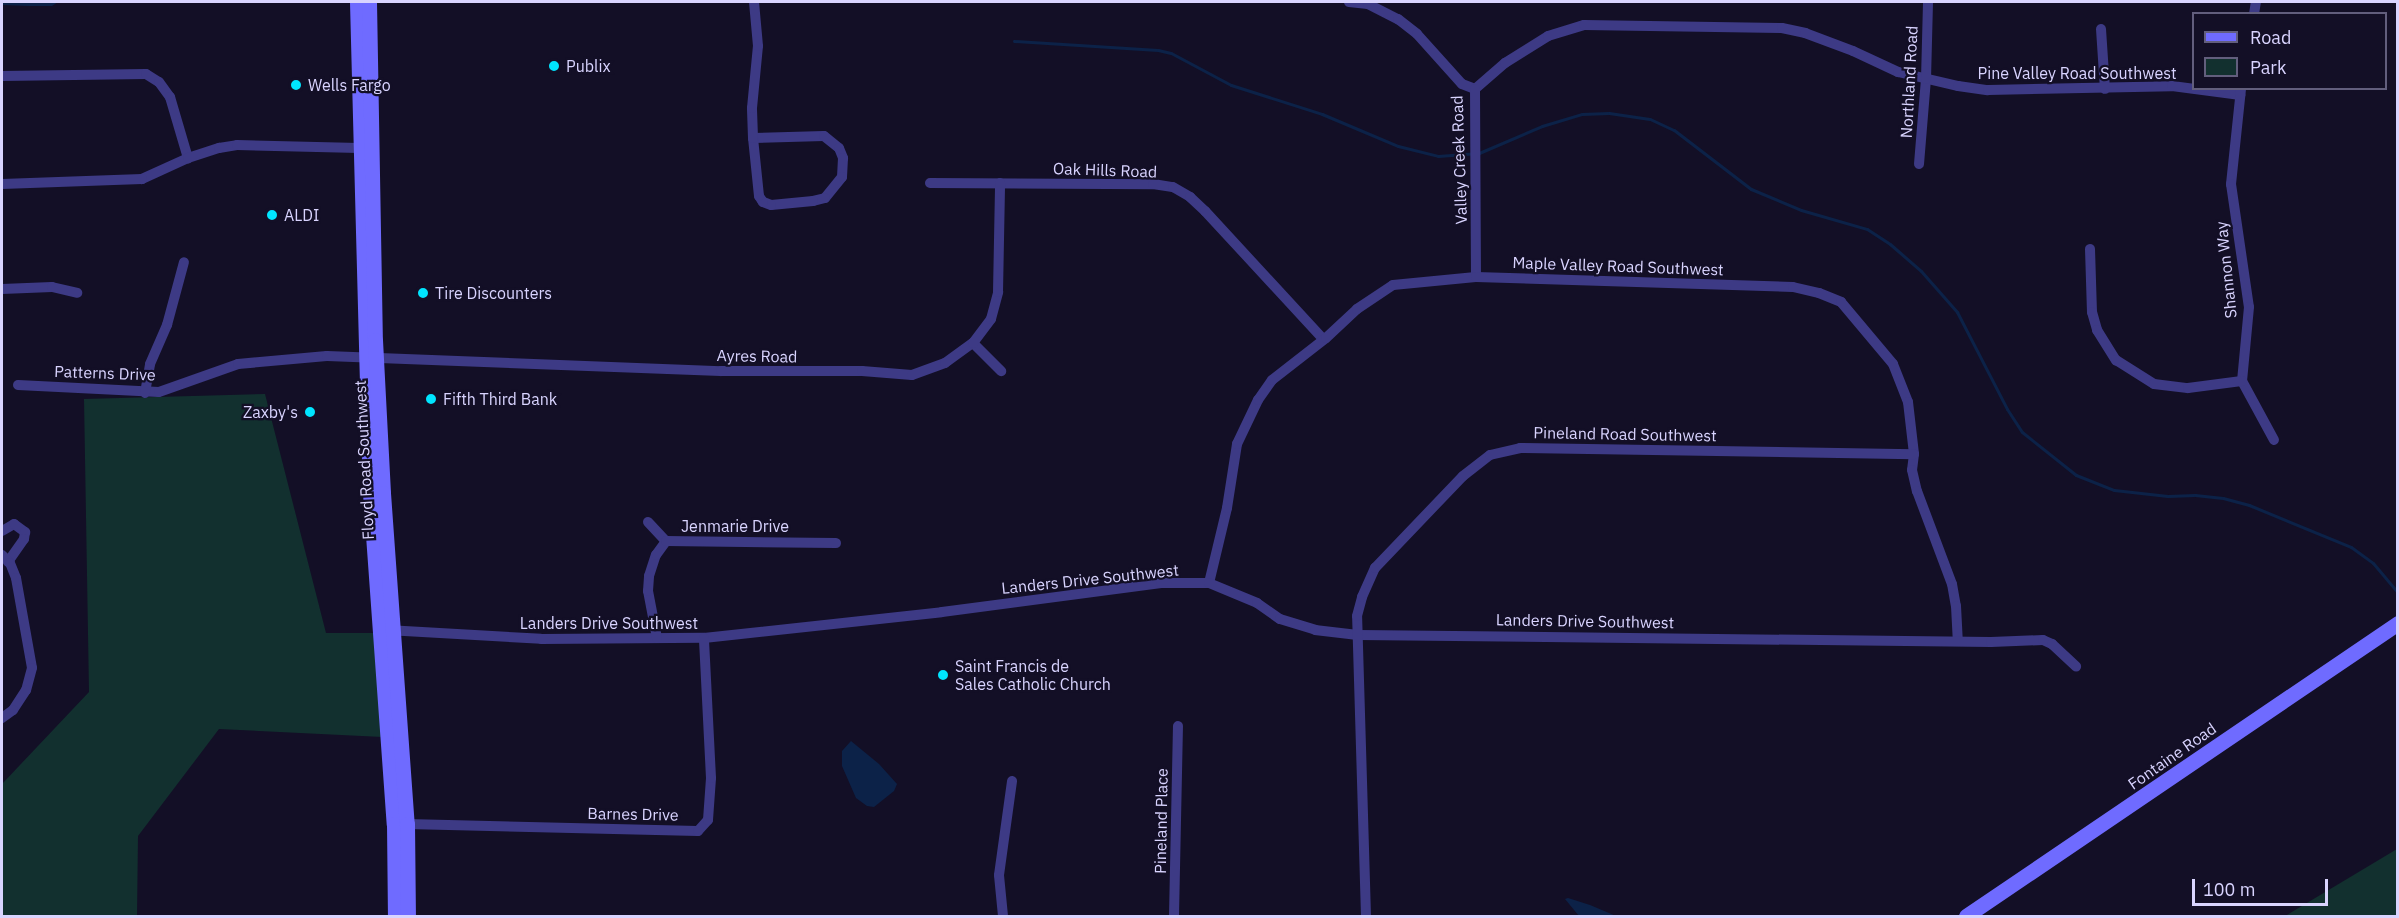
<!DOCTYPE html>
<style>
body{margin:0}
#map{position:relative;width:2399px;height:918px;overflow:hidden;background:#130f26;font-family:"IBM Plex Sans",sans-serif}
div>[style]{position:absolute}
.green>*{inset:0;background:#12302f}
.water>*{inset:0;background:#0c2248}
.stream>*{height:3px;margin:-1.5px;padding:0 1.5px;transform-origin:1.5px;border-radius:1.5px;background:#0c2248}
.minor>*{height:10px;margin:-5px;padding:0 5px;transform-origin:5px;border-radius:5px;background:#3d3a85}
.secondary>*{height:15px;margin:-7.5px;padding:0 7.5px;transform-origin:7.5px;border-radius:7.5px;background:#6f6bff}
.dots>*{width:16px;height:16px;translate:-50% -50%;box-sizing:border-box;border:3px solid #130f26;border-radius:50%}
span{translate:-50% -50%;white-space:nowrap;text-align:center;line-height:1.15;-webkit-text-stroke:4.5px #130f26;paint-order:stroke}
.poi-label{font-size:16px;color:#d9d4ff}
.left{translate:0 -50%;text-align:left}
.right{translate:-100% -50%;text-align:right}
.street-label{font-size:16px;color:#d9d4ff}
.frame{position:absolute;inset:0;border:3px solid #d9d4ff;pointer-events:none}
.legend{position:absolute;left:2192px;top:12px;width:195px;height:78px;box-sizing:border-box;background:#130f26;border:2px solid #625e7d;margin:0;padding:8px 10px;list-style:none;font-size:18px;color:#d9d4ff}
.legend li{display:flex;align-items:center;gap:12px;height:30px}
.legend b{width:30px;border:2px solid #625e7d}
.scale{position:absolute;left:2192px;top:879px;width:136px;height:27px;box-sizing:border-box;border:3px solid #d9d4ff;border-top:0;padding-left:8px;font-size:18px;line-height:21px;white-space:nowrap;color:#d9d4ff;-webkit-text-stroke:4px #130f26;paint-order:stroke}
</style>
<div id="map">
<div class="green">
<div style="clip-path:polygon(265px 394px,326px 633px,397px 633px,403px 738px,219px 729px,138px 836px,137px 916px,2px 916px,2px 784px,89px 692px,84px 399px)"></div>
<div style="clip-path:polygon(2397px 849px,2397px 916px,2285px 916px)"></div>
</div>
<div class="water">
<div style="clip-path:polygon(2px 2px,58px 2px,52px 6px,29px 6px,2px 5px)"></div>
<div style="clip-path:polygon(851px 741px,879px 764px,897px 784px,894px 791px,874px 807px,867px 806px,856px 798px,842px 766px,842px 751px)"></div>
<div style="clip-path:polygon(1568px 898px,1590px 905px,1616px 916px,1579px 916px,1565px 899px)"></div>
</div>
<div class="stream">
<div style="left:1014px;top:41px;width:144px;rotate:3.6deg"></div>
<div style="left:1158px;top:50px;width:13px;rotate:13deg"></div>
<div style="left:1171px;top:53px;width:68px;rotate:28.1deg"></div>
<div style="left:1231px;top:85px;width:96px;rotate:17.7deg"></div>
<div style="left:1322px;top:114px;width:82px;rotate:22.8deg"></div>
<div style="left:1398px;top:146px;width:41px;rotate:14deg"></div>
<div style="left:1438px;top:156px;width:41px;rotate:-4.2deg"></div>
<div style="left:1479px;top:153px;width:69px;rotate:-23.2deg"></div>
<div style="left:1542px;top:126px;width:42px;rotate:-16.7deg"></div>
<div style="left:1582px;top:114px;width:27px;rotate:-2deg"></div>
<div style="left:1609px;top:113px;width:41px;rotate:8.3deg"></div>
<div style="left:1650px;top:119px;width:26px;rotate:25deg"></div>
<div style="left:1674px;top:130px;width:97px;rotate:37.5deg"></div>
<div style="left:1751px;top:189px;width:54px;rotate:22.8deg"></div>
<div style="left:1801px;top:210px;width:69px;rotate:16.1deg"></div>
<div style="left:1867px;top:229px;width:27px;rotate:33deg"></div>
<div style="left:1890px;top:244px;width:41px;rotate:41.1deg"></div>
<div style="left:1921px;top:271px;width:55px;rotate:48.7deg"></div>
<div style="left:1957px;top:312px;width:109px;rotate:62.7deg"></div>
<div style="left:2007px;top:409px;width:27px;rotate:57deg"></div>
<div style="left:2022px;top:432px;width:69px;rotate:38.5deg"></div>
<div style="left:2076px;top:475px;width:41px;rotate:21.5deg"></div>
<div style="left:2114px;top:490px;width:54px;rotate:6.3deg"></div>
<div style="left:2168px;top:496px;width:27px;rotate:-2deg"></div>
<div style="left:2195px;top:495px;width:28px;rotate:6deg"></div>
<div style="left:2223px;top:498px;width:27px;rotate:15deg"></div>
<div style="left:2249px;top:505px;width:110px;rotate:22.4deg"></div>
<div style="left:2351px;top:547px;width:27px;rotate:36deg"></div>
<div style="left:2373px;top:563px;width:39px;rotate:50deg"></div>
</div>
<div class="minor">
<div style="left:1349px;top:2px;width:19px;rotate:6deg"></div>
<div style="left:1368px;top:4px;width:34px;rotate:27deg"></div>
<div style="left:1398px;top:19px;width:24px;rotate:38deg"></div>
<div style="left:1417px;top:34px;width:67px;rotate:48deg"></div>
<div style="left:1462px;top:84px;width:14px;rotate:21deg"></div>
<div style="left:2254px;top:14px;width:12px;rotate:-81deg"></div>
<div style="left:2101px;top:29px;width:60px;rotate:86.2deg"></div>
<div style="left:2px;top:76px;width:144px;rotate:-0.8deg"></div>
<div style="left:146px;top:74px;width:15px;rotate:32deg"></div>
<div style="left:159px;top:82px;width:19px;rotate:54deg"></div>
<div style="left:170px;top:97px;width:64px;rotate:73.6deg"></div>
<div style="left:188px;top:158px;width:51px;rotate:155.5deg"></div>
<div style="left:142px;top:179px;width:140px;rotate:178deg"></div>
<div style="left:1475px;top:89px;width:40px;rotate:-41deg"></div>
<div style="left:1505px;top:63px;width:51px;rotate:-32.1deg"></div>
<div style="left:1548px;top:36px;width:38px;rotate:-17deg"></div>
<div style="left:1584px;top:25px;width:198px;rotate:0.9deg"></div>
<div style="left:1782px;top:28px;width:24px;rotate:12deg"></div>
<div style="left:1805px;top:33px;width:51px;rotate:20.6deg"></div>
<div style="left:1853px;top:51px;width:50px;rotate:25deg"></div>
<div style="left:1898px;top:72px;width:62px;rotate:13.1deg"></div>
<div style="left:1958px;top:86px;width:30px;rotate:8deg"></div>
<div style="left:1988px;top:90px;width:184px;rotate:-1.2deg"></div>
<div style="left:2172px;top:86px;width:69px;rotate:7.5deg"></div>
<div style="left:1475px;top:89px;width:188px;rotate:89.7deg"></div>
<div style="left:2241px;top:89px;width:96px;rotate:96deg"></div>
<div style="left:2231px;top:184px;width:124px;rotate:81.7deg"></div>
<div style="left:2249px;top:307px;width:74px;rotate:95.4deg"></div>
<div style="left:2242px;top:381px;width:67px;rotate:61.5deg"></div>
<div style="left:753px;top:138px;width:71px;rotate:-1.6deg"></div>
<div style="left:824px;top:136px;width:19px;rotate:39deg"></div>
<div style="left:839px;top:148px;width:11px;rotate:68deg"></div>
<div style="left:843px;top:158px;width:19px;rotate:93deg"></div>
<div style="left:842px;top:177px;width:27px;rotate:129deg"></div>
<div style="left:825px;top:198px;width:12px;rotate:166deg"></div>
<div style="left:813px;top:201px;width:42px;rotate:174.6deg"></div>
<div style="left:771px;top:205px;width:9px;rotate:-159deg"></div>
<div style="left:763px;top:202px;width:7px;rotate:-124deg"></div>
<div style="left:759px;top:196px;width:58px;rotate:-95.9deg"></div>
<div style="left:753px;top:138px;width:30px;rotate:-92deg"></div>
<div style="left:752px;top:108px;width:62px;rotate:-84.5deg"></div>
<div style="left:758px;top:46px;width:44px;rotate:-95.2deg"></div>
<div style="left:188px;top:158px;width:33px;rotate:-18deg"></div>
<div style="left:219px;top:148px;width:18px;rotate:-9deg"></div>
<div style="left:237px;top:145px;width:122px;rotate:1.4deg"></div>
<div style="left:1919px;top:164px;width:85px;rotate:-85.3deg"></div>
<div style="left:1926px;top:79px;width:77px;rotate:-88.5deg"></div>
<div style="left:930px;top:183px;width:223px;rotate:0.3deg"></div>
<div style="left:1153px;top:184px;width:20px;rotate:9deg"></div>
<div style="left:1173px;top:187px;width:20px;rotate:30deg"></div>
<div style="left:1190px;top:197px;width:21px;rotate:43deg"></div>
<div style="left:1205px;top:211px;width:174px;rotate:47.3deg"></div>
<div style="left:2090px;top:249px;width:63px;rotate:88.2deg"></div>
<div style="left:2092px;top:312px;width:19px;rotate:74deg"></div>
<div style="left:2097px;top:330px;width:36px;rotate:58deg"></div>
<div style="left:2116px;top:360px;width:45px;rotate:32.3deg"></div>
<div style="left:2154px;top:384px;width:34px;rotate:7deg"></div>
<div style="left:2188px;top:388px;width:54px;rotate:-7.4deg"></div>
<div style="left:2px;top:289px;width:50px;rotate:-2.3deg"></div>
<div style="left:52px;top:287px;width:26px;rotate:13deg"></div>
<div style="left:973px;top:343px;width:40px;rotate:45deg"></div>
<div style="left:18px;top:385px;width:141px;rotate:2.8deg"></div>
<div style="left:159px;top:392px;width:84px;rotate:-19.5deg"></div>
<div style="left:238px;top:364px;width:89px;rotate:-5.1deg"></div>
<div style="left:327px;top:356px;width:394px;rotate:2.2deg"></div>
<div style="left:721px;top:371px;width:141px"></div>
<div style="left:862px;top:371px;width:50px;rotate:4.6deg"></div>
<div style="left:912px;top:375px;width:35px;rotate:-20deg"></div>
<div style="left:945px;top:363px;width:34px;rotate:-36deg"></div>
<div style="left:973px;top:343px;width:30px;rotate:-53deg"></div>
<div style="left:991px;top:319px;width:28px;rotate:-75deg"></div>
<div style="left:998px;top:292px;width:109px;rotate:-88.9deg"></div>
<div style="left:145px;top:393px;width:29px;rotate:-80deg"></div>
<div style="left:150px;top:364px;width:43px;rotate:-66.4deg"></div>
<div style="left:167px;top:325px;width:65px;rotate:-74.9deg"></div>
<div style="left:648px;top:522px;width:26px;rotate:47deg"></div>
<div style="left:2px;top:531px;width:14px;rotate:-30deg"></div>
<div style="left:14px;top:524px;width:14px;rotate:36deg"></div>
<div style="left:25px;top:532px;width:7px;rotate:98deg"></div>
<div style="left:24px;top:539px;width:28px;rotate:125deg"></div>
<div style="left:2px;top:555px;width:11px;rotate:45deg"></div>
<div style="left:10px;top:563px;width:16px;rotate:68deg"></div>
<div style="left:16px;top:578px;width:91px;rotate:79.9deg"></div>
<div style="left:32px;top:668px;width:23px;rotate:105deg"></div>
<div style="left:26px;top:690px;width:24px;rotate:123deg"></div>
<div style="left:13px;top:710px;width:14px;rotate:144deg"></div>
<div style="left:1209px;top:583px;width:77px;rotate:-76.5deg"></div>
<div style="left:1227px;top:508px;width:65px;rotate:-81.1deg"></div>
<div style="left:1237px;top:444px;width:49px;rotate:-64.5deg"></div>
<div style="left:1258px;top:400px;width:24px;rotate:-55deg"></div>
<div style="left:1272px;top:380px;width:68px;rotate:-37.9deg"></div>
<div style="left:1326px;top:338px;width:42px;rotate:-43.1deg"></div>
<div style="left:1357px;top:309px;width:43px;rotate:-33.7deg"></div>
<div style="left:1393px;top:285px;width:83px;rotate:-5.5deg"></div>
<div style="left:1476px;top:277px;width:317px;rotate:1.8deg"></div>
<div style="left:1793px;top:287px;width:27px;rotate:13deg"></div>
<div style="left:1819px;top:293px;width:24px;rotate:22deg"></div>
<div style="left:1841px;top:302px;width:81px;rotate:50deg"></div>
<div style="left:1893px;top:364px;width:41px;rotate:68.5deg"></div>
<div style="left:1908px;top:402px;width:52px;rotate:83.4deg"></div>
<div style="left:1914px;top:454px;width:16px;rotate:97deg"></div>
<div style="left:1912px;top:470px;width:22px;rotate:77deg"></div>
<div style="left:1917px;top:491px;width:99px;rotate:69.4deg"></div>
<div style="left:1952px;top:584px;width:22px;rotate:80deg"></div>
<div style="left:1956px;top:606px;width:34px;rotate:87deg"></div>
<div style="left:387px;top:630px;width:154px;rotate:3.3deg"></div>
<div style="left:541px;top:639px;width:163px;rotate:-0.4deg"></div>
<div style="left:704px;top:638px;width:239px;rotate:-6.2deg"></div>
<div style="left:942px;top:612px;width:221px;rotate:-7.5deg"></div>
<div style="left:1161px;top:583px;width:48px"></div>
<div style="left:1209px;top:583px;width:52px;rotate:22.6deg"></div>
<div style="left:1257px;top:603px;width:28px;rotate:35deg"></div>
<div style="left:1280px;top:619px;width:37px;rotate:17deg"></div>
<div style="left:1315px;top:630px;width:43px;rotate:6.6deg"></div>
<div style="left:1358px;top:635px;width:633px;rotate:0.63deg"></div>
<div style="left:1991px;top:642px;width:52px;rotate:-2.2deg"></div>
<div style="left:2043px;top:640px;width:10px;rotate:24deg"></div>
<div style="left:2052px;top:644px;width:33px;rotate:43deg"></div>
<div style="left:657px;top:638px;width:48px;rotate:-100.8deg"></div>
<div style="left:648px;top:591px;width:15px;rotate:-86deg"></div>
<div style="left:649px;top:576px;width:22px;rotate:-72deg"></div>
<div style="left:656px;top:555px;width:17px;rotate:-54deg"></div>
<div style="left:666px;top:541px;width:170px;rotate:0.7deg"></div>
<div style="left:407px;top:824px;width:291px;rotate:1.4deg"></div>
<div style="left:698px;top:831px;width:15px;rotate:-48deg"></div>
<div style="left:708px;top:820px;width:42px;rotate:-85.9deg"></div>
<div style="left:711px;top:778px;width:140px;rotate:-92.9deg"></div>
<div style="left:1003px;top:916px;width:41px;rotate:-95.6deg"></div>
<div style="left:999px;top:875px;width:95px;rotate:-82.1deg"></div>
<div style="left:1174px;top:916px;width:190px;rotate:-88.8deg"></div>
<div style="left:1366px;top:916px;width:300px;rotate:-91.7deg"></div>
<div style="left:1357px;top:616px;width:20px;rotate:-75deg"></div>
<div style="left:1362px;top:597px;width:32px;rotate:-66deg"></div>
<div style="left:1375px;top:568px;width:127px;rotate:-46.3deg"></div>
<div style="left:1463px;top:476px;width:34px;rotate:-38deg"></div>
<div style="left:1490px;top:455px;width:31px;rotate:-13deg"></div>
<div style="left:1520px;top:448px;width:394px;rotate:0.9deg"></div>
</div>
<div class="secondary">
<div style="left:357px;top:2px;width:491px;rotate:88.5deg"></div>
<div style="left:370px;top:493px;width:332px;rotate:85.9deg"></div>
<div style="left:394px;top:824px;width:92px;rotate:89.4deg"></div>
<div style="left:369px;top:2px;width:338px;rotate:89deg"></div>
<div style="left:375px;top:340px;width:153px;rotate:87deg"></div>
<div style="left:383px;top:493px;width:332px;rotate:85.9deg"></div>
<div style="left:407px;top:824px;width:92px;rotate:89.4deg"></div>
<div style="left:1966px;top:916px;width:522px;rotate:-34.15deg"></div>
</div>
<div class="dots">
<div style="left:554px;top:66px;background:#00e5ff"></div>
<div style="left:296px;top:85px;background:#00e5ff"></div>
<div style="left:272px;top:215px;background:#00e5ff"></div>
<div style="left:423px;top:293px;background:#00e5ff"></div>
<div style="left:431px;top:399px;background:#00e5ff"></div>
<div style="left:310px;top:412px;background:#00e5ff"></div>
<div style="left:943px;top:675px;background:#00e5ff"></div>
</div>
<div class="poi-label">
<span class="left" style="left:566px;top:66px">Publix</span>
<span class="left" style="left:308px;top:85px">Wells Fargo</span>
<span class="left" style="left:284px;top:215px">ALDI</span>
<span class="left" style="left:435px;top:293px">Tire Discounters</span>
<span class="left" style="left:443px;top:399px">Fifth Third Bank</span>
<span class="right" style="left:298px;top:412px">Zaxby's</span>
<span class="left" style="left:955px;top:675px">Saint Francis de<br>Sales Catholic Church</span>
</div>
<div class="street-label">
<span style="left:2077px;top:73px">Pine Valley Road Southwest</span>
<span style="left:1909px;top:82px;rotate:-87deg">Northland Road</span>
<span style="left:1459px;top:160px;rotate:-92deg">Valley Creek Road</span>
<span style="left:1105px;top:170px;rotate:2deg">Oak Hills Road</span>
<span style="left:1618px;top:266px;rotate:2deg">Maple Valley Road Southwest</span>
<span style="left:2226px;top:270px;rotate:-96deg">Shannon Way</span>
<span style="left:757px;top:356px;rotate:1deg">Ayres Road</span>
<span style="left:105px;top:373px;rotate:2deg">Patterns Drive</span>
<span style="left:1625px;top:434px;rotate:1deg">Pineland Road Southwest</span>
<span style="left:364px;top:460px;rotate:-93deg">Floyd Road Southwest</span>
<span style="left:735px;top:526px">Jenmarie Drive</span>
<span style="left:1090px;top:579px;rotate:-6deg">Landers Drive Southwest</span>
<span style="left:1585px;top:621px;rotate:1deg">Landers Drive Southwest</span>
<span style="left:609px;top:623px">Landers Drive Southwest</span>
<span style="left:2172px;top:756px;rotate:-35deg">Fontaine Road</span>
<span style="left:633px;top:814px;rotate:1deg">Barnes Drive</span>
<span style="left:1161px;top:821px;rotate:-89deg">Pineland Place</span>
</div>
<div class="frame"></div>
<ul class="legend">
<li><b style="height:8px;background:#6f6bff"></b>Road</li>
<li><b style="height:16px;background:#12302f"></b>Park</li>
</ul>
<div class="scale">100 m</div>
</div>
